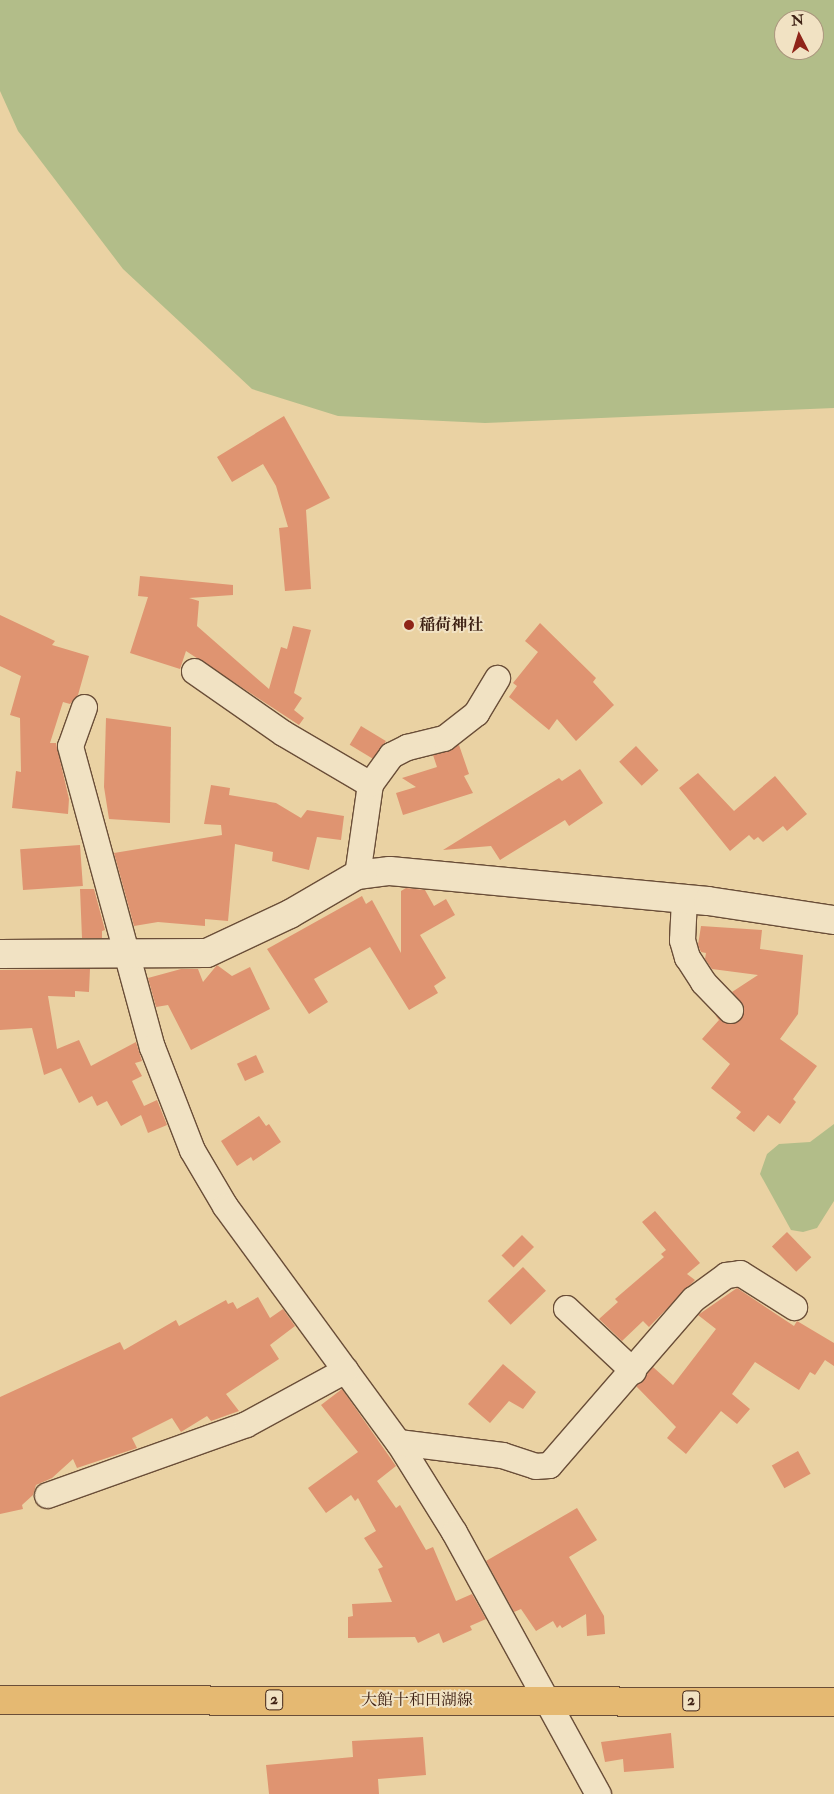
<!DOCTYPE html>
<meta charset="utf-8">
<style>
body{margin:0}
#map{position:relative;width:834px;height:1794px;overflow:hidden;background:#ead2a3;font-family:"IM FELL Double Pica","Noto Serif JP",serif}
div>[style]{position:absolute}
.green>*{inset:0;background:#b2bd89}
.building>*{inset:0;background:#df9471;transform-origin:0 0}
.roads{filter:drop-shadow(1px 0 #6a4e38) drop-shadow(-1px 0 #6a4e38) drop-shadow(0 1px #6a4e38) drop-shadow(0 -1px #6a4e38)}
.street>*{height:25px;margin:-12.5px;padding:0 12.5px;transform-origin:12.5px;border-radius:12.5px;background:#f1e2c3}
.secondary>*{height:28px;margin:-14px;padding:0 14px;transform-origin:14px;border-radius:14px;background:#f1e2c3}
.primary>*{height:28px;margin:-14px;padding:0 14px;transform-origin:14px;border-radius:14px;background:#e5b972}
.dots>*{width:14px;height:14px;translate:-50% -50%;box-sizing:border-box;border:2px solid #f1e2c3;border-radius:50%}
span{translate:-50% -50%;white-space:nowrap;text-align:center;line-height:1.15;-webkit-text-stroke:4px #f1e2c3;paint-order:stroke}
.shield-label span{padding:1px 4px;background:#f1e2c3;border:1px solid;border-radius:4px;-webkit-text-stroke-width:0}
.shield-label{font-size:15px;color:#3f2215;font-weight:700}
.poi-label{font-size:16px;color:#3f2215;font-weight:700}
.left{translate:0 -50%;text-align:left}
.street-label{font-size:16px;color:#3f2215}
.north{position:absolute;left:774px;top:10px;width:50px;height:50px;box-sizing:border-box;background:#f1e2c3;border:1px solid #aa957d;border-radius:50%;rotate:355deg;font-size:14px;font-weight:700;line-height:20px;text-align:center;color:#3f2215}
.north::after{content:'';display:block;margin:auto;width:18px;height:22px;background:#8f2418;clip-path:polygon(50% 0,100% 100%,50% 72%,0 100%)}
</style>
<div id="map">
<div class="green">
<div style="clip-path:polygon(evenodd,0 0,834px 0,834px 408px,485px 423px,338px 416px,252px 389px,123px 269px,18px 131px,0 91px,0 0,784px 20px,814px 20px,814px 50px,784px 50px,784px 20px)"></div>
<div style="clip-path:polygon(834px 1124px,834px 1201px,817px 1228px,803px 1232px,791px 1230px,760px 1174px,767px 1154px,779px 1144px,810px 1142px)"></div>
</div>
<div class="building">
<div style="clip-path:polygon(284px 416px,330px 498px,306px 510px,311px 589px,285px 591px,279px 528px,288px 527px,276px 486px,263px 464px,232px 482px,217px 457px)"></div>
<div style="clip-path:polygon(140px 576px,233px 585px,233px 595px,189px 598px,199px 601px,197px 626px,269px 689px,281px 647px,287px 649px,293px 626px,311px 630px,294px 693px,302px 698px,294px 710px,304px 718px,299px 725px,186px 651px,180px 669px,130px 653px,148px 597px,138px 596px)"></div>
<div style="clip-path:polygon(0 615px,55px 641px,52px 645px,89px 656px,78px 695px,70px 704px,63px 702px,50px 743px,56px 743px,69px 799px,68px 814px,12px 808px,16px 771px,21px 772px,20px 718px,10px 715px,21px 676px,0 666px)"></div>
<div style="clip-path:polygon(540px 623px,596px 678px,593px 682px,614px 705px,576px 741px,557px 719px,549px 730px,509px 697px,517px 686px,513px 683px,538px 652px,525px 641px)"></div>
<div style="clip-path:polygon(106px 718px,171px 727px,170px 823px,109px 819px,104px 787px)"></div>
<div style="left:361px;top:726px;width:29px;height:22px;rotate:31deg"></div>
<div style="clip-path:polygon(459px 745px,469px 774px,464px 776px,473px 793px,403px 815px,396px 793px,416px 787px,402px 778px,437px 767px,433px 755px)"></div>
<div style="left:636px;top:746px;width:33px;height:23px;rotate:47deg"></div>
<div style="clip-path:polygon(580px 769px,603px 803px,569px 826px,565px 820px,500px 860px,491px 846px,443px 850px,559px 778px,562px 781px)"></div>
<div style="clip-path:polygon(698px 773px,734px 811px,775px 776px,807px 814px,787px 831px,783px 826px,763px 842px,758px 837px,754px 840px,749px 835px,730px 851px,679px 788px)"></div>
<div style="clip-path:polygon(211px 785px,230px 788px,229px 795px,276px 803px,301px 818px,307px 810px,344px 816px,341px 840px,317px 837px,309px 870px,272px 861px,273px 852px,235px 844px,228px 921px,205px 919px,205px 926px,158px 922px,134px 926px,114px 853px,222px 835px,221px 825px,204px 824px)"></div>
<div style="left:80px;top:845px;width:41px;height:60px;rotate:86deg"></div>
<div style="clip-path:polygon(406px 888px,425px 890px,434px 906px,446px 899px,455px 915px,420px 935px,446px 978px,434px 986px,438px 993px,409px 1010px,370px 947px,314px 979px,328px 1002px,309px 1014px,267px 949px,362px 896px,366px 904px,372px 900px,401px 953px,401px 891px)"></div>
<div style="clip-path:polygon(80px 889px,94px 889px,105px 930px,102px 931px,102px 938px,82px 938px)"></div>
<div style="clip-path:polygon(701px 926px,762px 930px,760px 949px,803px 955px,798px 1014px,780px 1039px,817px 1066px,793px 1099px,796px 1102px,780px 1124px,768px 1115px,754px 1132px,736px 1118px,741px 1112px,711px 1088px,730px 1064px,702px 1039px,719px 1020px,715px 1015px,727px 1024px,740px 1020px,744px 1006px,732px 992px,758px 975px,712px 969px,705px 959px,706px 953px,701px 952px,698px 945px)"></div>
<div style="clip-path:polygon(217px 965px,232px 976px,250px 967px,270px 1009px,191px 1050px,168px 1005px,156px 1007px,148px 978px,181px 969px,198px 969px,203px 982px)"></div>
<div style="clip-path:polygon(90px 969px,89px 992px,75px 991px,75px 997px,48px 996px,57px 1049px,79px 1040px,91px 1066px,136px 1042px,142px 1061px,135px 1063px,142px 1076px,132px 1081px,144px 1106px,157px 1100px,167px 1125px,148px 1133px,141px 1115px,121px 1126px,107px 1101px,97px 1106px,92px 1096px,79px 1103px,61px 1068px,44px 1075px,32px 1028px,0 1030px,0 970px)"></div>
<div style="left:256px;top:1055px;width:19px;height:21px;rotate:65deg"></div>
<div style="clip-path:polygon(259px 1116px,266px 1126px,269px 1124px,281px 1142px,253px 1161px,251px 1157px,237px 1166px,221px 1141px)"></div>
<div style="clip-path:polygon(655px 1211px,700px 1263px,687px 1274px,695px 1280px,649px 1327px,643px 1321px,622px 1341px,599px 1319px,618px 1302px,615px 1299px,664px 1257px,661px 1254px,666px 1250px,642px 1222px)"></div>
<div style="left:787px;top:1232px;width:35px;height:21px;rotate:46deg"></div>
<div style="left:522px;top:1235px;width:17px;height:29px;rotate:45deg"></div>
<div style="left:523px;top:1267px;width:33px;height:49px;rotate:46deg"></div>
<div style="clip-path:polygon(737px 1288px,794px 1326px,797px 1321px,834px 1343px,834px 1366px,825px 1360px,815px 1375px,810px 1372px,799px 1390px,755px 1362px,732px 1394px,750px 1409px,737px 1424px,721px 1411px,686px 1454px,667px 1438px,676px 1427px,636px 1386px,653px 1367px,673px 1385px,716px 1329px,698px 1315px)"></div>
<div style="clip-path:polygon(258px 1297px,270px 1318px,283px 1309px,295px 1326px,270px 1345px,279px 1359px,226px 1394px,239px 1411px,211px 1421px,207px 1416px,181px 1432px,172px 1418px,132px 1438px,137px 1448px,77px 1468px,73px 1459px,52px 1478px,36px 1485px,33px 1495px,22px 1505px,23px 1509px,0 1514px,0 1397px,120px 1342px,124px 1350px,176px 1320px,179px 1326px,226px 1300px,228px 1304px,233px 1302px,237px 1309px)"></div>
<div style="clip-path:polygon(503px 1364px,536px 1392px,523px 1409px,509px 1401px,490px 1423px,468px 1404px)"></div>
<div style="clip-path:polygon(342px 1389px,396px 1466px,377px 1481px,396px 1508px,400px 1505px,426px 1550px,433px 1547px,456px 1601px,472px 1594px,486px 1619px,470px 1626px,472px 1630px,443px 1643px,439px 1633px,418px 1643px,415px 1637px,348px 1638px,348px 1617px,353px 1616px,352px 1604px,392px 1602px,378px 1569px,383px 1567px,364px 1538px,376px 1531px,358px 1498px,355px 1501px,351px 1495px,326px 1513px,308px 1488px,358px 1452px,321px 1405px)"></div>
<div style="left:798px;top:1451px;width:26px;height:30px;rotate:61deg"></div>
<div style="clip-path:polygon(577px 1508px,597px 1540px,569px 1557px,604px 1616px,605px 1634px,587px 1636px,586px 1614px,562px 1628px,560px 1625px,557px 1628px,553px 1621px,536px 1631px,521px 1609px,514px 1612px,486px 1561px)"></div>
<div style="clip-path:polygon(671px 1733px,674px 1768px,624px 1772px,623px 1759px,605px 1762px,601px 1742px)"></div>
<div style="clip-path:polygon(423px 1737px,426px 1775px,378px 1779px,379px 1794px,269px 1794px,266px 1765px,353px 1757px,352px 1741px)"></div>
</div>
<div class="roads">
<div class="street">
<div style="left:194px;top:671px;width:108px;rotate:34.9deg"></div>
<div style="left:283px;top:733px;width:101px;rotate:30.4deg"></div>
<div style="left:84px;top:707px;width:41px;rotate:109.7deg"></div>
<div style="left:70px;top:746px;width:312px;rotate:74.8deg"></div>
<div style="left:152px;top:1047px;width:110px;rotate:68.8deg"></div>
<div style="left:192px;top:1150px;width:65px;rotate:59.5deg"></div>
<div style="left:225px;top:1206px;width:293px;rotate:53.8deg"></div>
<div style="left:398px;top:1442px;width:106px;rotate:58.1deg"></div>
<div style="left:454px;top:1532px;width:299px;rotate:61.2deg"></div>
<div style="left:357px;top:875px;width:92px;rotate:-81.9deg"></div>
<div style="left:370px;top:784px;width:36px;rotate:-54deg"></div>
<div style="left:391px;top:755px;width:18px;rotate:-27deg"></div>
<div style="left:407px;top:747px;width:38px;rotate:-14deg"></div>
<div style="left:444px;top:738px;width:41px;rotate:-38deg"></div>
<div style="left:476px;top:713px;width:41px;rotate:-59deg"></div>
<div style="left:684px;top:899px;width:41px;rotate:92.8deg"></div>
<div style="left:682px;top:940px;width:18px;rotate:74deg"></div>
<div style="left:687px;top:957px;width:30px;rotate:57deg"></div>
<div style="left:703px;top:982px;width:39px;rotate:46deg"></div>
<div style="left:566px;top:1308px;width:92px;rotate:43.2deg"></div>
<div style="left:398px;top:1442px;width:105px;rotate:7.1deg"></div>
<div style="left:502px;top:1455px;width:35px;rotate:18deg"></div>
<div style="left:535px;top:1466px;width:14px;rotate:-4deg"></div>
<div style="left:549px;top:1465px;width:220px;rotate:-49.1deg"></div>
<div style="left:693px;top:1299px;width:41px;rotate:-36deg"></div>
<div style="left:726px;top:1275px;width:14px;rotate:-8deg"></div>
<div style="left:740px;top:1273px;width:64px;rotate:32.2deg"></div>
<div style="left:47px;top:1495px;width:211px;rotate:-19.6deg"></div>
<div style="left:246px;top:1424px;width:113px;rotate:-28.6deg"></div>
</div>
<div class="secondary">
<div style="left:0;top:954px;width:207px;rotate:-0.3deg"></div>
<div style="left:207px;top:953px;width:92px;rotate:-25.2deg"></div>
<div style="left:290px;top:914px;width:78px;rotate:-30.2deg"></div>
<div style="left:357px;top:875px;width:33px;rotate:-7deg"></div>
<div style="left:390px;top:871px;width:319px;rotate:5.4deg"></div>
<div style="left:708px;top:901px;width:127px;rotate:8.6deg"></div>
</div>
<div class="primary">
<div style="left:0;top:1700px;width:834px;rotate:0.14deg"></div>
</div>
</div>
<div class="dots">
<div style="left:409px;top:625px;background:#8f2418"></div>
</div>
<div class="shield-label">
<span style="left:274px;top:1700px">2</span>
<span style="left:691px;top:1701px">2</span>
</div>
<div class="poi-label">
<span class="left" style="left:419px;top:625px">稲荷神社</span>
</div>
<div class="street-label">
<span style="left:417px;top:1700px">大館十和田湖線</span>
</div>
<div class="north">N</div>
</div>
